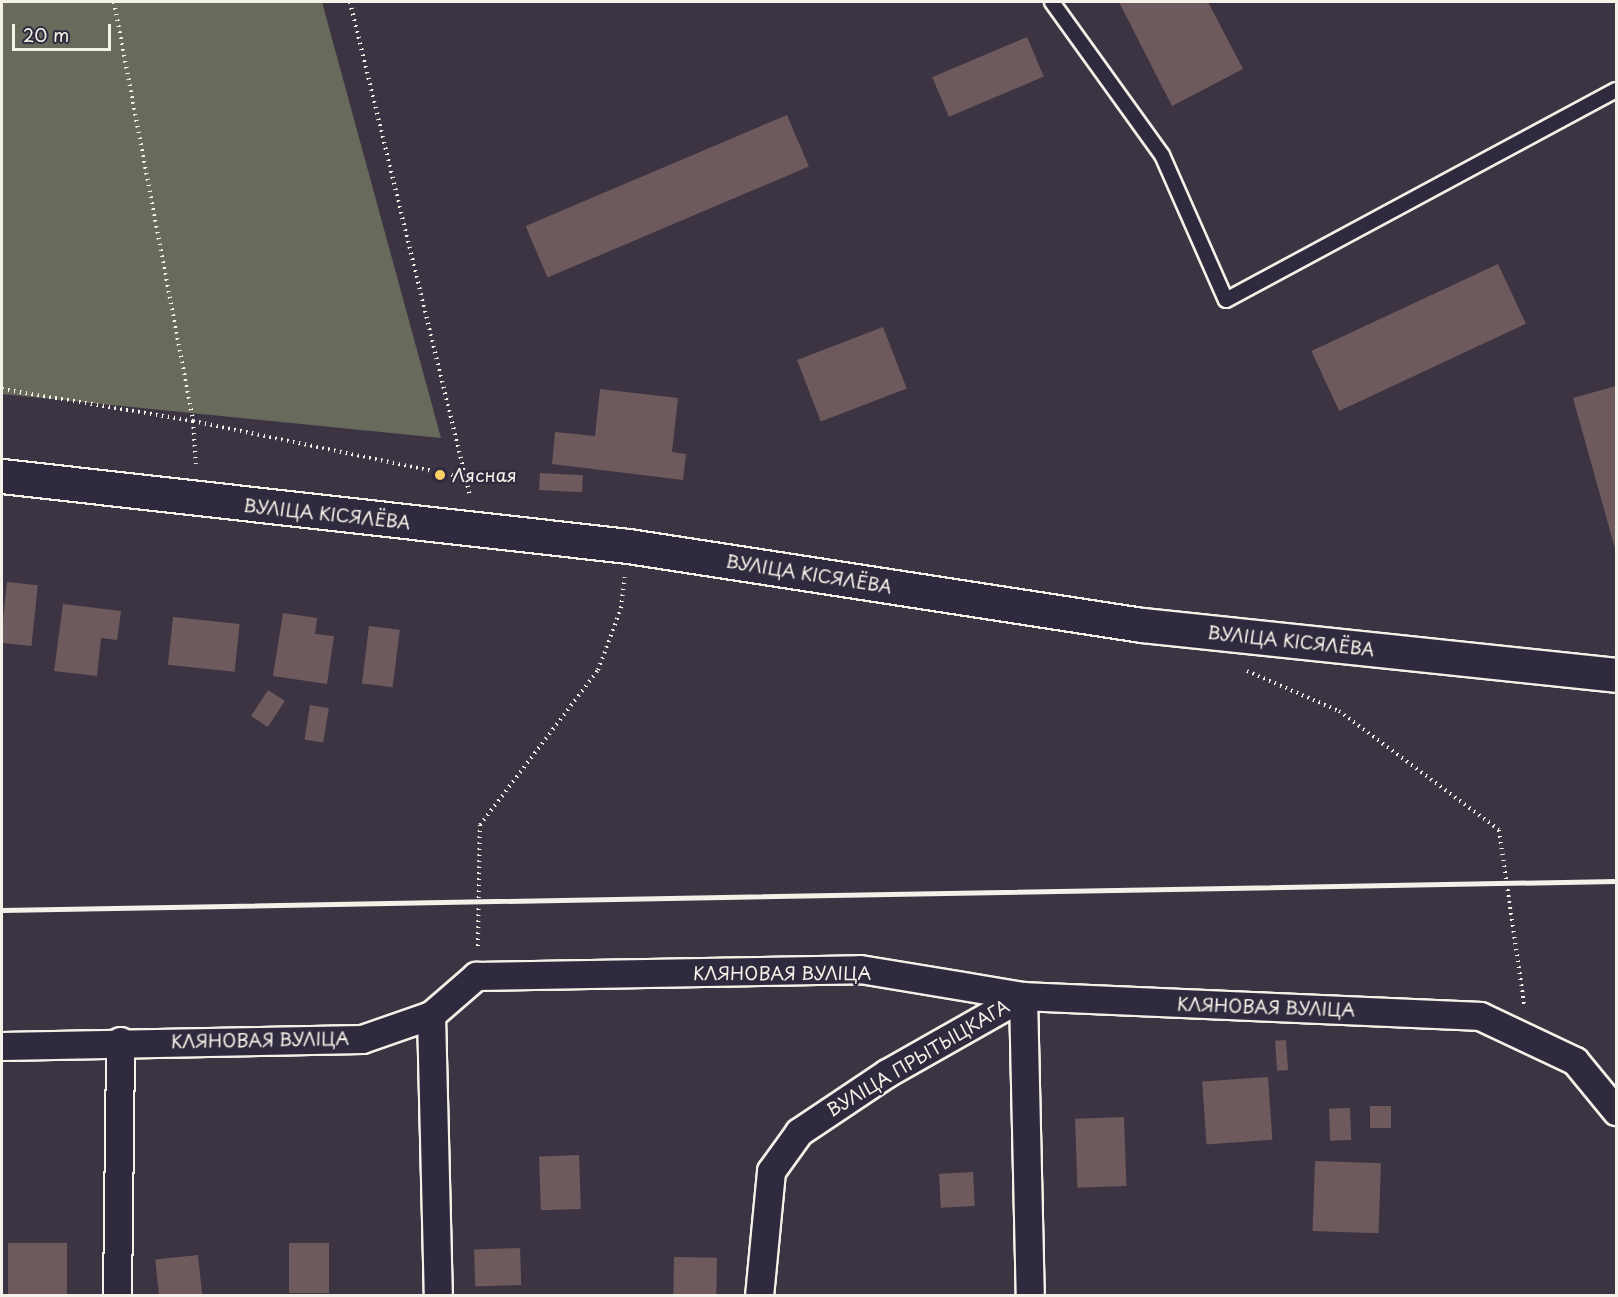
<!DOCTYPE html>
<meta charset="utf-8">
<style>
body{margin:0}
#map{position:relative;width:1618px;height:1297px;overflow:hidden;background:#3c3443;font-family:"Playpen Sans",sans-serif}
div>[style]{position:absolute}
.green>*{inset:0;background:#686a5c}
.building>*{inset:0;background:#6e5a5c;transform-origin:0 0}
.path>*{height:4px;margin-top:-2px;transform-origin:0;background:repeating-linear-gradient(90deg,#f4f1e8 0 1.5px,transparent 0 6px)}
.roads{filter:drop-shadow(2px 0 #f4f1e8) drop-shadow(-2px 0 #f4f1e8) drop-shadow(0 2px #f4f1e8) drop-shadow(0 -2px #f4f1e8)}
.service>*{height:14px;margin:-7px;padding:0 7px;transform-origin:7px;border-radius:7px;background:#2f2a3d}
.minor>*{height:27px;margin:-13.5px;padding:0 13.5px;transform-origin:13.5px;border-radius:13.5px;background:#2f2a3d}
.tertiary>*{height:33px;margin:-16.5px;padding:0 16.5px;transform-origin:16.5px;border-radius:16.5px;background:#2f2a3d}
.rail>*{height:4.5px;margin:-2.25px;padding:0 2.25px;transform-origin:2.25px;border-radius:2.25px;background:#f4f1e8}
.dots>*{width:16px;height:16px;translate:-50% -50%;box-sizing:border-box;border:3px solid #2f2a3d;border-radius:50%}
span{translate:-50% -50%;white-space:nowrap;text-align:center;line-height:1.15;-webkit-text-stroke:4.5px #2f2a3d;paint-order:stroke}
.poi-label{font-size:18px;color:#f4f1e8}
.left{translate:0 -50%;text-align:left}
.street-label{font-size:18px;color:#f4f1e8}
.frame{position:absolute;inset:0;border:3px solid #f4f1e8;pointer-events:none}
.scale{position:absolute;left:12px;top:24px;width:99px;height:27px;box-sizing:border-box;border:3px solid #f4f1e8;border-top:0;padding-left:8px;font-size:18px;line-height:21px;white-space:nowrap;color:#f4f1e8;-webkit-text-stroke:4px #2f2a3d;paint-order:stroke}
</style>
<div id="map">
<div class="green">
<div style="clip-path:polygon(2px 2px,322px 2px,441px 438px,2px 394px)"></div>
</div>
<div class="building">
<div style="clip-path:polygon(1119px 2px,1208px 2px,1243px 69px,1172px 106px)"></div>
<div style="left:1027px;top:37px;width:43px;height:103px;rotate:67deg"></div>
<div style="left:787px;top:115px;width:56px;height:284px;rotate:67deg"></div>
<div style="left:1498px;top:264px;width:66px;height:206px;rotate:65deg"></div>
<div style="left:883px;top:327px;width:66px;height:92px;rotate:69deg"></div>
<div style="clip-path:polygon(1616px 386px,1616px 552px,1573px 398px)"></div>
<div style="clip-path:polygon(600px 389px,678px 398px,672px 452px,686px 454px,683px 480px,552px 464px,555px 432px,595px 436px)"></div>
<div style="left:540px;top:473px;width:43px;height:17px;rotate:3deg"></div>
<div style="left:7px;top:582px;width:31px;height:61px;rotate:6deg"></div>
<div style="clip-path:polygon(63px 604px,121px 611px,117px 640px,101px 638px,97px 676px,54px 671px)"></div>
<div style="clip-path:polygon(283px 613px,317px 618px,315px 634px,334px 636px,327px 684px,273px 676px)"></div>
<div style="left:173px;top:617px;width:67px;height:48px;rotate:6deg"></div>
<div style="left:369px;top:626px;width:31px;height:58px;rotate:7deg"></div>
<div style="left:268px;top:690px;width:20px;height:31px;rotate:33deg"></div>
<div style="left:310px;top:705px;width:19px;height:35px;rotate:9deg"></div>
<div style="left:1286px;top:1040px;width:30px;height:11px;rotate:86deg"></div>
<div style="left:1268px;top:1077px;width:63px;height:66px;rotate:86deg"></div>
<div style="left:1370px;top:1106px;width:21px;height:22px"></div>
<div style="left:1350px;top:1108px;width:32px;height:21px;rotate:88deg"></div>
<div style="left:1124px;top:1117px;width:69px;height:49px;rotate:88deg"></div>
<div style="left:579px;top:1155px;width:54px;height:40px;rotate:88deg"></div>
<div style="left:1315px;top:1161px;width:66px;height:70px;rotate:2deg"></div>
<div style="left:973px;top:1172px;width:34px;height:34px;rotate:87deg"></div>
<div style="left:8px;top:1243px;width:59px;height:53px"></div>
<div style="left:289px;top:1243px;width:40px;height:50px"></div>
<div style="left:520px;top:1248px;width:37px;height:46px;rotate:88deg"></div>
<div style="left:198px;top:1255px;width:41px;height:43px;rotate:84deg"></div>
<div style="left:674px;top:1257px;width:43px;height:39px;rotate:1deg"></div>
</div>
<div class="path">
<div style="left:114px;top:2px;width:426px;rotate:79.3deg"></div>
<div style="left:193px;top:421px;width:43px;rotate:86deg"></div>
<div style="left:350px;top:2px;width:508px;rotate:76.35deg"></div>
<div style="left:2px;top:389px;width:194px;rotate:9.5deg"></div>
<div style="left:193px;top:421px;width:279px;rotate:11.8deg"></div>
<div style="left:1247px;top:671px;width:100px;rotate:23.5deg"></div>
<div style="left:1339px;top:711px;width:199px;rotate:36.6deg"></div>
<div style="left:1499px;top:830px;width:176px;rotate:81.8deg"></div>
<div style="left:478px;top:946px;width:121px;rotate:-89.1deg"></div>
<div style="left:480px;top:825px;width:195px;rotate:-52.7deg"></div>
<div style="left:598px;top:670px;width:66px;rotate:-69.6deg"></div>
<div style="left:621px;top:608px;width:31px;rotate:-83deg"></div>
</div>
<div class="roads">
<div class="service">
<div style="left:1052px;top:2px;width:188px;rotate:54.3deg"></div>
<div style="left:1162px;top:155px;width:158px;rotate:66.2deg"></div>
<div style="left:1226px;top:300px;width:443px;rotate:-28.3deg"></div>
</div>
<div class="minor">
<div style="left:1023px;top:996px;width:300px;rotate:88.7deg"></div>
<div style="left:431px;top:1015px;width:281px;rotate:88.6deg"></div>
<div style="left:2px;top:1046px;width:360px;rotate:-1.1deg"></div>
<div style="left:362px;top:1039px;width:73px;rotate:-19.2deg"></div>
<div style="left:431px;top:1015px;width:60px;rotate:-40.9deg"></div>
<div style="left:476px;top:976px;width:384px;rotate:-1deg"></div>
<div style="left:860px;top:969px;width:165px;rotate:9.4deg"></div>
<div style="left:1023px;top:996px;width:457px;rotate:2.5deg"></div>
<div style="left:1480px;top:1016px;width:105px;rotate:25.3deg"></div>
<div style="left:1575px;top:1061px;width:65px;rotate:50.6deg"></div>
<div style="left:117px;top:1296px;width:255px;rotate:-89.3deg"></div>
<div style="left:759px;top:1296px;width:126px;rotate:-84.5deg"></div>
<div style="left:771px;top:1171px;width:48px;rotate:-54.3deg"></div>
<div style="left:799px;top:1132px;width:106px;rotate:-33.8deg"></div>
<div style="left:887px;top:1073px;width:156px;rotate:-29.5deg"></div>
</div>
<div class="tertiary">
<div style="left:2px;top:476px;width:630px;rotate:6.38deg"></div>
<div style="left:628px;top:546px;width:520px;rotate:8.74deg"></div>
<div style="left:1142px;top:625px;width:477px;rotate:6deg"></div>
</div>
</div>
<div class="rail">
<div style="left:2px;top:910px;width:1614px;rotate:-1.03deg"></div>
</div>
<div class="dots">
<div style="left:440px;top:475px;background:#ffd166"></div>
</div>
<div class="poi-label">
<span class="left" style="left:452px;top:475px">Лясная</span>
</div>
<div class="street-label">
<span style="left:327px;top:514px;rotate:6deg">ВУЛІЦА КІСЯЛЁВА</span>
<span style="left:809px;top:574px;rotate:9deg">ВУЛІЦА КІСЯЛЁВА</span>
<span style="left:1291px;top:641px;rotate:6deg">ВУЛІЦА КІСЯЛЁВА</span>
<span style="left:782px;top:973px">КЛЯНОВАЯ ВУЛІЦА</span>
<span style="left:1266px;top:1007px;rotate:2deg">КЛЯНОВАЯ ВУЛІЦА</span>
<span style="left:260px;top:1040px;rotate:-1deg">КЛЯНОВАЯ ВУЛІЦА</span>
<span style="left:918px;top:1058px;rotate:-31deg">ВУЛІЦА ПРЫТЫЦКАГА</span>
</div>
<div class="frame"></div>
<div class="scale">20 m</div>
</div>
